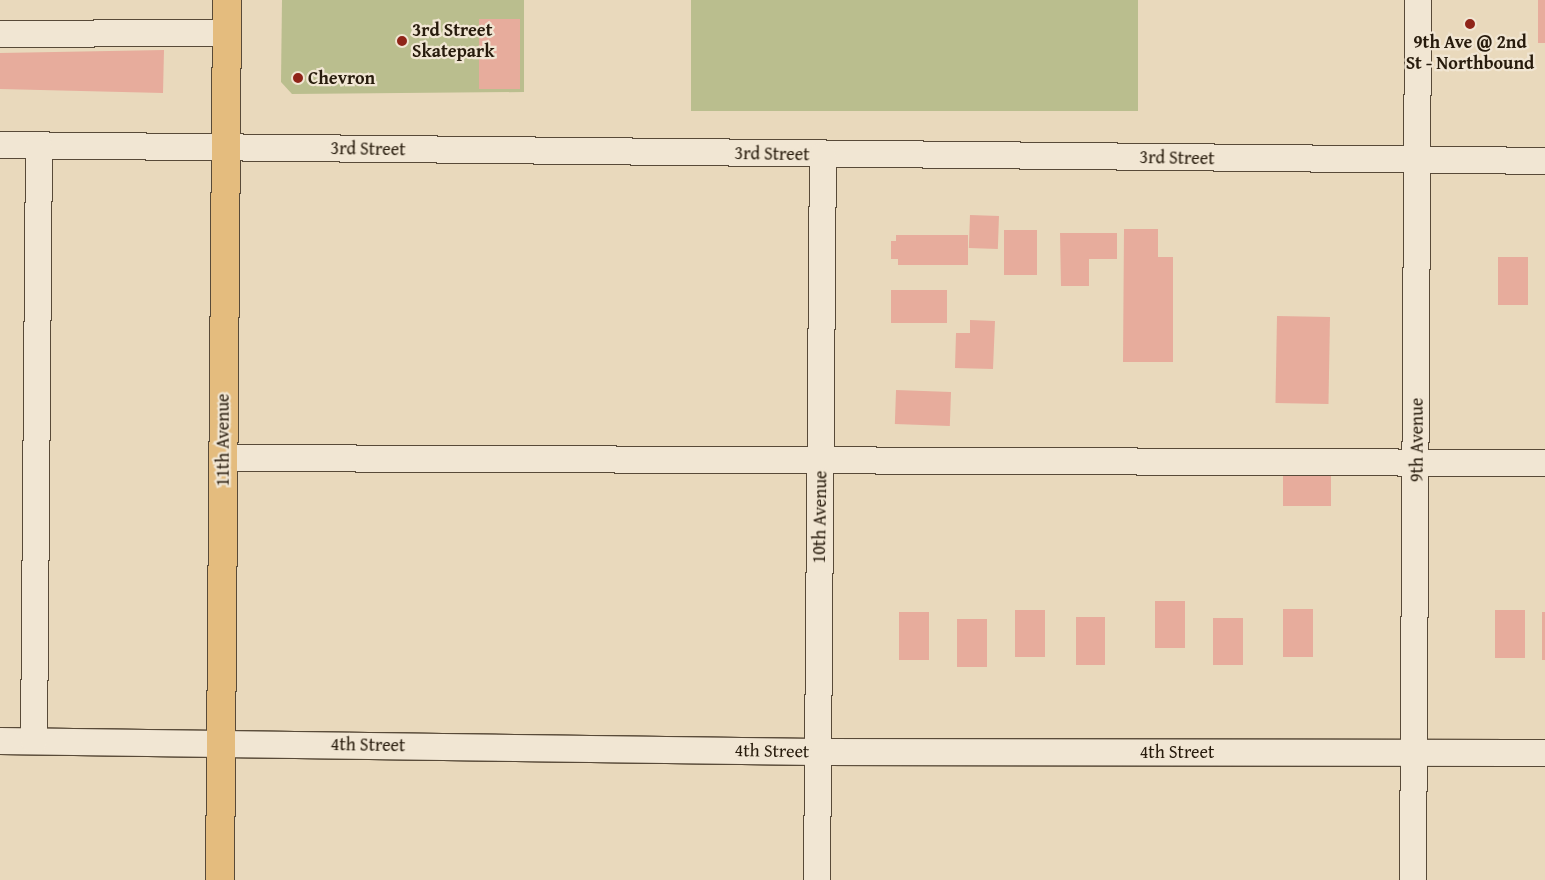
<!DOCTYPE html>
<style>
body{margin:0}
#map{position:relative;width:1545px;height:880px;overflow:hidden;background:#e9d9bc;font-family:"Gentium Book Plus",serif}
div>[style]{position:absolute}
.green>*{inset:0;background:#babe8e;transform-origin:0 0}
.building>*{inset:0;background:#e7ac9c;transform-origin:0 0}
.roads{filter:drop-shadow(1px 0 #584a38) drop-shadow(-1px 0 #584a38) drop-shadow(0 1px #584a38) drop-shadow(0 -1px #584a38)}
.minor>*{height:26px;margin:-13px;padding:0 13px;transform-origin:13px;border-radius:13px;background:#f1e6d3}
.major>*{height:28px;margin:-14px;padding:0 14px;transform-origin:14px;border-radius:14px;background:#e4bc7e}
.dots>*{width:14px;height:14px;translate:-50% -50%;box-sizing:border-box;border:2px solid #f1e6d3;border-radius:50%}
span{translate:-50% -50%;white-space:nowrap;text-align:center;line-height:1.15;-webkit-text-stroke:4.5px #f1e6d3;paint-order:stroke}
.poi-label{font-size:18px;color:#271b0c;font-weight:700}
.left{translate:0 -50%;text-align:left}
.street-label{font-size:18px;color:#271b0c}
</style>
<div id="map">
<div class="green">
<div style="clip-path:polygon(282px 0,524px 0,524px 92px,292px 94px,281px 82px)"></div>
<div style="left:691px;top:0;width:447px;height:111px"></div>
</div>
<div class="building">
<div style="left:1538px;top:0;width:7px;height:43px"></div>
<div style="left:479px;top:19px;width:41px;height:70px"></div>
<div style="clip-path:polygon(164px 50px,163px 93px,0 89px,0 53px)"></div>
<div style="left:970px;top:215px;width:29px;height:33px;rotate:2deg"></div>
<div style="clip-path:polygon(1124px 229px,1158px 229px,1158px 257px,1173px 257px,1173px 362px,1123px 362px)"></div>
<div style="left:1004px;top:230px;width:33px;height:45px"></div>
<div style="clip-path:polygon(1060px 233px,1117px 233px,1117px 259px,1089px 259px,1089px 286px,1061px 286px)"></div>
<div style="clip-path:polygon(896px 235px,968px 235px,968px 265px,898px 265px,898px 259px,891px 259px,891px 241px,896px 241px)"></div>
<div style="left:1498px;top:257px;width:30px;height:48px"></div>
<div style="left:891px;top:290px;width:56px;height:33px"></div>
<div style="left:1277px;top:316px;width:53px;height:87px;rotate:1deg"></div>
<div style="clip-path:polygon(970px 320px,995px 321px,993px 369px,955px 368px,956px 333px,970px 333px)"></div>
<div style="left:951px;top:392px;width:34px;height:55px;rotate:92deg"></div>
<div style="left:1283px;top:476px;width:48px;height:30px"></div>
<div style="left:1155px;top:601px;width:30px;height:47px"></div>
<div style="left:1283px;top:609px;width:30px;height:48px"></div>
<div style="left:1015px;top:610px;width:30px;height:47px"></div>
<div style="left:1495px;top:610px;width:30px;height:48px"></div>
<div style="left:899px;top:612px;width:30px;height:48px"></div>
<div style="left:1542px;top:612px;width:3px;height:48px"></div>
<div style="left:1076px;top:617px;width:29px;height:48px"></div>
<div style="left:1213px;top:618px;width:30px;height:47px"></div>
<div style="left:957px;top:619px;width:30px;height:48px"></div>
</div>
<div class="roads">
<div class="minor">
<div style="left:0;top:34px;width:226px;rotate:-0.3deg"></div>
<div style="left:0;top:145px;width:1545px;rotate:0.59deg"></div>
<div style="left:223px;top:458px;width:1322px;rotate:0.22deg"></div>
<div style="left:0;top:741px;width:817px;rotate:0.77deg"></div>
<div style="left:817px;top:752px;width:728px;rotate:0.08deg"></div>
<div style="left:34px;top:741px;width:595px;rotate:-89.52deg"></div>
<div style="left:817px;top:880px;width:725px;rotate:-89.53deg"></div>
<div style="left:1413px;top:880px;width:880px;rotate:-89.67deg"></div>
</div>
<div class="major">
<div style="left:220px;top:880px;width:880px;rotate:-89.54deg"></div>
</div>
</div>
<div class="dots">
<div style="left:1470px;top:24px;background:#8f2418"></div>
<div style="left:402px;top:41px;background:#8f2418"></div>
<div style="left:298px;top:78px;background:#8f2418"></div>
</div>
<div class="poi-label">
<span class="left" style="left:412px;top:41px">3rd Street<br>Skatepark</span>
<span style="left:1470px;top:53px">9th Ave @ 2nd<br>St - Northbound</span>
<span class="left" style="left:308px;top:78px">Chevron</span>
</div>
<div class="street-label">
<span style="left:368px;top:149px;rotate:1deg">3rd Street</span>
<span style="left:772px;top:154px;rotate:1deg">3rd Street</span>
<span style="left:1177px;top:158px;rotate:1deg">3rd Street</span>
<span style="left:223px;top:440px;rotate:-90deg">11th Avenue</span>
<span style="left:1417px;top:440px;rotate:-90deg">9th Avenue</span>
<span style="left:820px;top:517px;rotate:-89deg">10th Avenue</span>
<span style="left:368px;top:745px;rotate:1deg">4th Street</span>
<span style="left:772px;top:751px;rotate:1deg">4th Street</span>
<span style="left:1177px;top:752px">4th Street</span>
</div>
</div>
